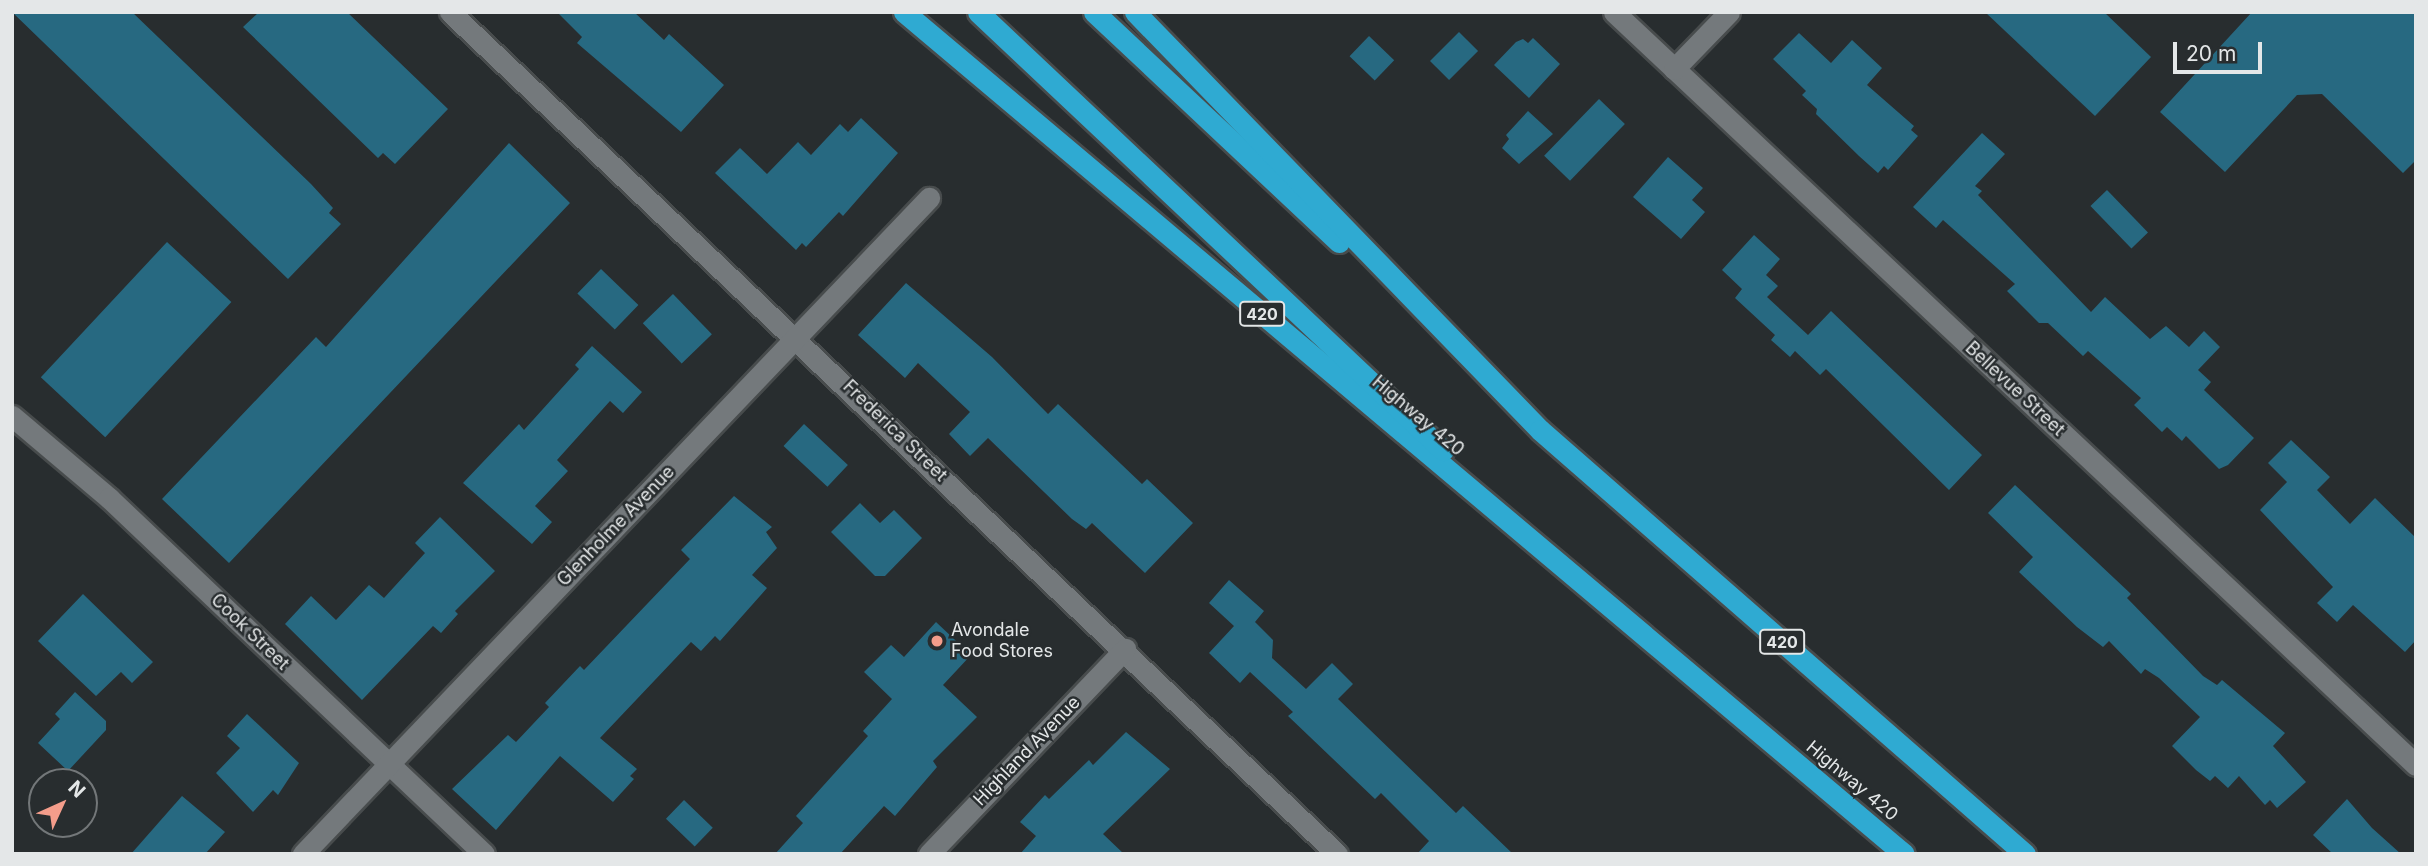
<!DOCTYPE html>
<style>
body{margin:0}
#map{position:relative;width:2428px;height:866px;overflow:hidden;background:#282d2f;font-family:Inter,sans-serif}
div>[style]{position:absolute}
.building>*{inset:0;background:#276981;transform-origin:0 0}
.roads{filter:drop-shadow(2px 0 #484c4d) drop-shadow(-2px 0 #484c4d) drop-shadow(0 2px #484c4d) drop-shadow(0 -2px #484c4d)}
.minor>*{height:21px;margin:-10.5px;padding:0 10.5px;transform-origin:10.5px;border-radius:10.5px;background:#74797c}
.highway>*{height:21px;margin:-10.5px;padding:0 10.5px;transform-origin:10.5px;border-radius:10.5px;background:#2faad2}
.dots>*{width:19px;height:19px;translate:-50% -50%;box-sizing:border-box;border:4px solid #282d2f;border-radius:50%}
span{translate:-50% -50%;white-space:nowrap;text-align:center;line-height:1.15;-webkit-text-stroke:5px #282d2f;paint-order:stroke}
.shield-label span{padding:2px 5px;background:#282d2f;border:2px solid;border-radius:5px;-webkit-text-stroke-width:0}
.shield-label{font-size:16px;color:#e4e7e8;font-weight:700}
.street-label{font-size:18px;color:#e4e7e8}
.poi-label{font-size:18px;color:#e4e7e8}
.left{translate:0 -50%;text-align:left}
.frame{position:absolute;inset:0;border:14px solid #e4e7e8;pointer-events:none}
.north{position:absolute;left:28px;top:768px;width:70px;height:70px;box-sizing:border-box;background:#282d2f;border:2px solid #737779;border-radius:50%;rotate:45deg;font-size:19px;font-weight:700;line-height:28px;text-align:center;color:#e4e7e8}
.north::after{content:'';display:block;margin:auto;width:24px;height:32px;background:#f49d8b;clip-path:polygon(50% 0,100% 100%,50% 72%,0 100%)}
.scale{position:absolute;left:2173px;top:42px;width:89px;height:32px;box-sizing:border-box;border:4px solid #e4e7e8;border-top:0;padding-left:9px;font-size:21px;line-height:24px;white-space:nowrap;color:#e4e7e8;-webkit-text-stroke:5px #282d2f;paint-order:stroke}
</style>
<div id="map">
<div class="building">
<div style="clip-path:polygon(12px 12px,132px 12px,311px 184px,333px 208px,329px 213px,341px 224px,288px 279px)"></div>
<div style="clip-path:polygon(259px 12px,347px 12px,448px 109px,395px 164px,383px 153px,378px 158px,243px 27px)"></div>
<div style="clip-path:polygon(557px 12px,634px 12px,664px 40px,669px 34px,724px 85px,681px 132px,577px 43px,582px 37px)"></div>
<div style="clip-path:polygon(1985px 12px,2104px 12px,2151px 57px,2095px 116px)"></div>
<div style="clip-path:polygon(2252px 12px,2416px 12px,2416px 160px,2403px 173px,2322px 94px,2297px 95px,2225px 172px,2160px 112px)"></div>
<div style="left:1459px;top:32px;width:27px;height:41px;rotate:45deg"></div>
<div style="clip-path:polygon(1799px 33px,1831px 63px,1852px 40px,1882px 68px,1867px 85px,1914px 126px,1911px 130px,1918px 136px,1888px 170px,1884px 166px,1878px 173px,1859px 156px,1816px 114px,1817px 109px,1802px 95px,1806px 91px,1773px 59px)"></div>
<div style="left:1369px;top:36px;width:35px;height:28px;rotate:44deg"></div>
<div style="clip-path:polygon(1533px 38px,1560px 64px,1529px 98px,1494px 65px,1516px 42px,1523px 39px,1528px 43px)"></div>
<div style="left:1599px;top:99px;width:36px;height:79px;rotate:44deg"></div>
<div style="clip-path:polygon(1528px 111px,1553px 134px,1519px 164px,1502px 148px,1509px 139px,1506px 135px)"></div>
<div style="clip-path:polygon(861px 118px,898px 153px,843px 216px,839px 212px,806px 247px,802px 243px,796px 250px,715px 173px,740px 148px,767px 174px,798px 142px,811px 155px,840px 124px,848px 132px)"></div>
<div style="clip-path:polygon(1982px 133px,2005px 154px,1975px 186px,1982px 191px,1978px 195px,2091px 312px,2105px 297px,2150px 339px,2166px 326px,2189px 347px,2204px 331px,2220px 347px,2198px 370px,2211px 382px,2204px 390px,2254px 438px,2228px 465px,2219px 469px,2186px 436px,2182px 441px,2167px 427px,2162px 432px,2134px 405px,2141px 398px,2088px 351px,2083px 356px,2048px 323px,2039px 323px,2007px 291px,2015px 284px,1943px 220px,1936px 228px,1913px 207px)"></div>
<div style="clip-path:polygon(509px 143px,570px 203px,229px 563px,162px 499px,316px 337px,326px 347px)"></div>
<div style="clip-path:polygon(1668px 157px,1703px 188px,1692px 200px,1705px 212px,1681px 239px,1633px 197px)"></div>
<div style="left:2107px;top:190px;width:59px;height:23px;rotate:46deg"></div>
<div style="clip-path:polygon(1754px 235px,1780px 259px,1766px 275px,1778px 286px,1767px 297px,1808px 335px,1831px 311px,1982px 455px,1949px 490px,1826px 369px,1820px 375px,1795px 351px,1790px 357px,1771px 340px,1775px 335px,1735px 298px,1742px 289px,1722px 270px)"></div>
<div style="left:167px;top:242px;width:88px;height:185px;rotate:43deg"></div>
<div style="left:601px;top:269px;width:52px;height:34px;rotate:44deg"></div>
<div style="clip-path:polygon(906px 283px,992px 357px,1048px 414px,1058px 404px,1142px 484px,1147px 479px,1193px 523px,1145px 573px,1092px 523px,1086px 529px,1072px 519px,988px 438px,970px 456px,949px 434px,970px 412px,918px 363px,905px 378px,858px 335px)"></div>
<div style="left:673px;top:294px;width:56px;height:42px;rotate:46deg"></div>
<div style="clip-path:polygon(592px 346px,642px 392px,623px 413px,610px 401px,557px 460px,568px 471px,535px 506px,552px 522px,532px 544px,463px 483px,519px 424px,524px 430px,579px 369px,575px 365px)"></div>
<div style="left:804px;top:424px;width:60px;height:30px;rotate:43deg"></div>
<div style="clip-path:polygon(2291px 440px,2330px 477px,2317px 490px,2350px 524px,2375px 498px,2416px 538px,2416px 640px,2405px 652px,2353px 605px,2337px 622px,2317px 603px,2333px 587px,2260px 510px,2287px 482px,2268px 463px)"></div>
<div style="clip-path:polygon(2015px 485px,2131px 594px,2127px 598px,2203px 676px,2217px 685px,2222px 680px,2285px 733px,2273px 746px,2306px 782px,2277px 808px,2270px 800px,2265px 805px,2239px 776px,2228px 788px,2215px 776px,2210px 781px,2196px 770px,2172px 746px,2200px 717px,2159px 678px,2145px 669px,2141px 674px,2109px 641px,2103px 647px,2077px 627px,2019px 572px,2033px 557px,1988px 513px)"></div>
<div style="clip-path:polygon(734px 496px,772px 527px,766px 532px,777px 548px,752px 575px,767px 588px,720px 641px,715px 636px,701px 651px,691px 642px,600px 738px,637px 769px,630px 776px,634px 779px,613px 802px,560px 756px,496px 830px,452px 789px,508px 735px,516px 742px,549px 707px,545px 703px,580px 666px,584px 670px,690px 559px,681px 550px)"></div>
<div style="clip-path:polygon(860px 503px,880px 523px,894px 510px,922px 538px,885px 576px,875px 576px,831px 532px)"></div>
<div style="clip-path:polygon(440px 517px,495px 571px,455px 611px,458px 614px,441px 633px,433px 626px,362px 700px,285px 624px,311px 596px,336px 620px,369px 585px,384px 598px,425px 553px,415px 543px)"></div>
<div style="clip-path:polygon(1229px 580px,1264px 611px,1255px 622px,1273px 640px,1272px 658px,1306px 689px,1332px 663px,1353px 684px,1338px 699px,1456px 813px,1463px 806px,1513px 854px,1417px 854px,1429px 841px,1381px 793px,1375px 799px,1288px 716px,1293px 712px,1250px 672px,1240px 683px,1209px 653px,1234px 626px,1209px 603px)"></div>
<div style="clip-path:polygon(83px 594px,153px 662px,132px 683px,121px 672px,96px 696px,38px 641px)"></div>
<div style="clip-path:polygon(936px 622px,971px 655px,943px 685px,977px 717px,933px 761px,937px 767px,895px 816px,884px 806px,840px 854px,775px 854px,803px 823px,796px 816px,868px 736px,863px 731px,892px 699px,864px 672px,891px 645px,904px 657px)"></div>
<div style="clip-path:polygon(75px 692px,106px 721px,106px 730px,68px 771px,38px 743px,60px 719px,55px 714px)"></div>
<div style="clip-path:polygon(247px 714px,299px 763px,278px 795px,273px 790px,253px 812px,216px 773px,240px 748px,227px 736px)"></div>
<div style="clip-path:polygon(1126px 732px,1170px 769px,1103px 834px,1124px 854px,1020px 854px,1036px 836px,1020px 822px,1045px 795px,1049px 799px,1089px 760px,1093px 765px)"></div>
<div style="clip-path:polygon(182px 796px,225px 832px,205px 854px,131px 854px)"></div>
<div style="clip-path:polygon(2347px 799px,2372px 828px,2401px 854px,2333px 854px,2313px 835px)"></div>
<div style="left:684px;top:800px;width:40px;height:26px;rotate:44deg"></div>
</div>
<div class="roads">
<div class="minor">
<div style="left:450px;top:12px;width:1223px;rotate:43.51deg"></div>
<div style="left:1614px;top:12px;width:1100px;rotate:43.2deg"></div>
<div style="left:1674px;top:69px;width:79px;rotate:-46deg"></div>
<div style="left:12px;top:416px;width:127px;rotate:40.2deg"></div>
<div style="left:109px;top:498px;width:517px;rotate:43.51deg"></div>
<div style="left:303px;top:854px;width:907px;rotate:-46.34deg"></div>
<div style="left:929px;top:854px;width:284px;rotate:-46.3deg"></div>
</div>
<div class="highway">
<div style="left:904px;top:12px;width:1307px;rotate:40.1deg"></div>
<div style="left:978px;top:12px;width:639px;rotate:43.29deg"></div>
<div style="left:1094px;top:12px;width:336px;rotate:43.2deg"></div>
<div style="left:1135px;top:12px;width:582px;rotate:45.9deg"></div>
<div style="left:1540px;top:430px;width:644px;rotate:41.16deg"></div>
</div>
</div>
<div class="dots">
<div style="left:937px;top:641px;background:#f49d8b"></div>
</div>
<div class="shield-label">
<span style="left:1262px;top:314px">420</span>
<span style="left:1782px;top:642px">420</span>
</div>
<div class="street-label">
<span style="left:2015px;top:389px;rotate:43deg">Bellevue Street</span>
<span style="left:1418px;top:416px;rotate:40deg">Highway 420</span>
<span style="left:895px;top:431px;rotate:44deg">Frederica Street</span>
<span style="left:616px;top:526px;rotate:-46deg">Glenholme Avenue</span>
<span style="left:250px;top:632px;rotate:44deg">Cook Street</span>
<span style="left:1027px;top:751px;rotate:-46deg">Highland Avenue</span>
<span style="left:1852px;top:781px;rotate:40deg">Highway 420</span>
</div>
<div class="poi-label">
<span class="left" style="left:951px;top:641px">Avondale<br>Food Stores</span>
</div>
<div class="frame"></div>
<div class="north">N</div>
<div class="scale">20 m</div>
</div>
